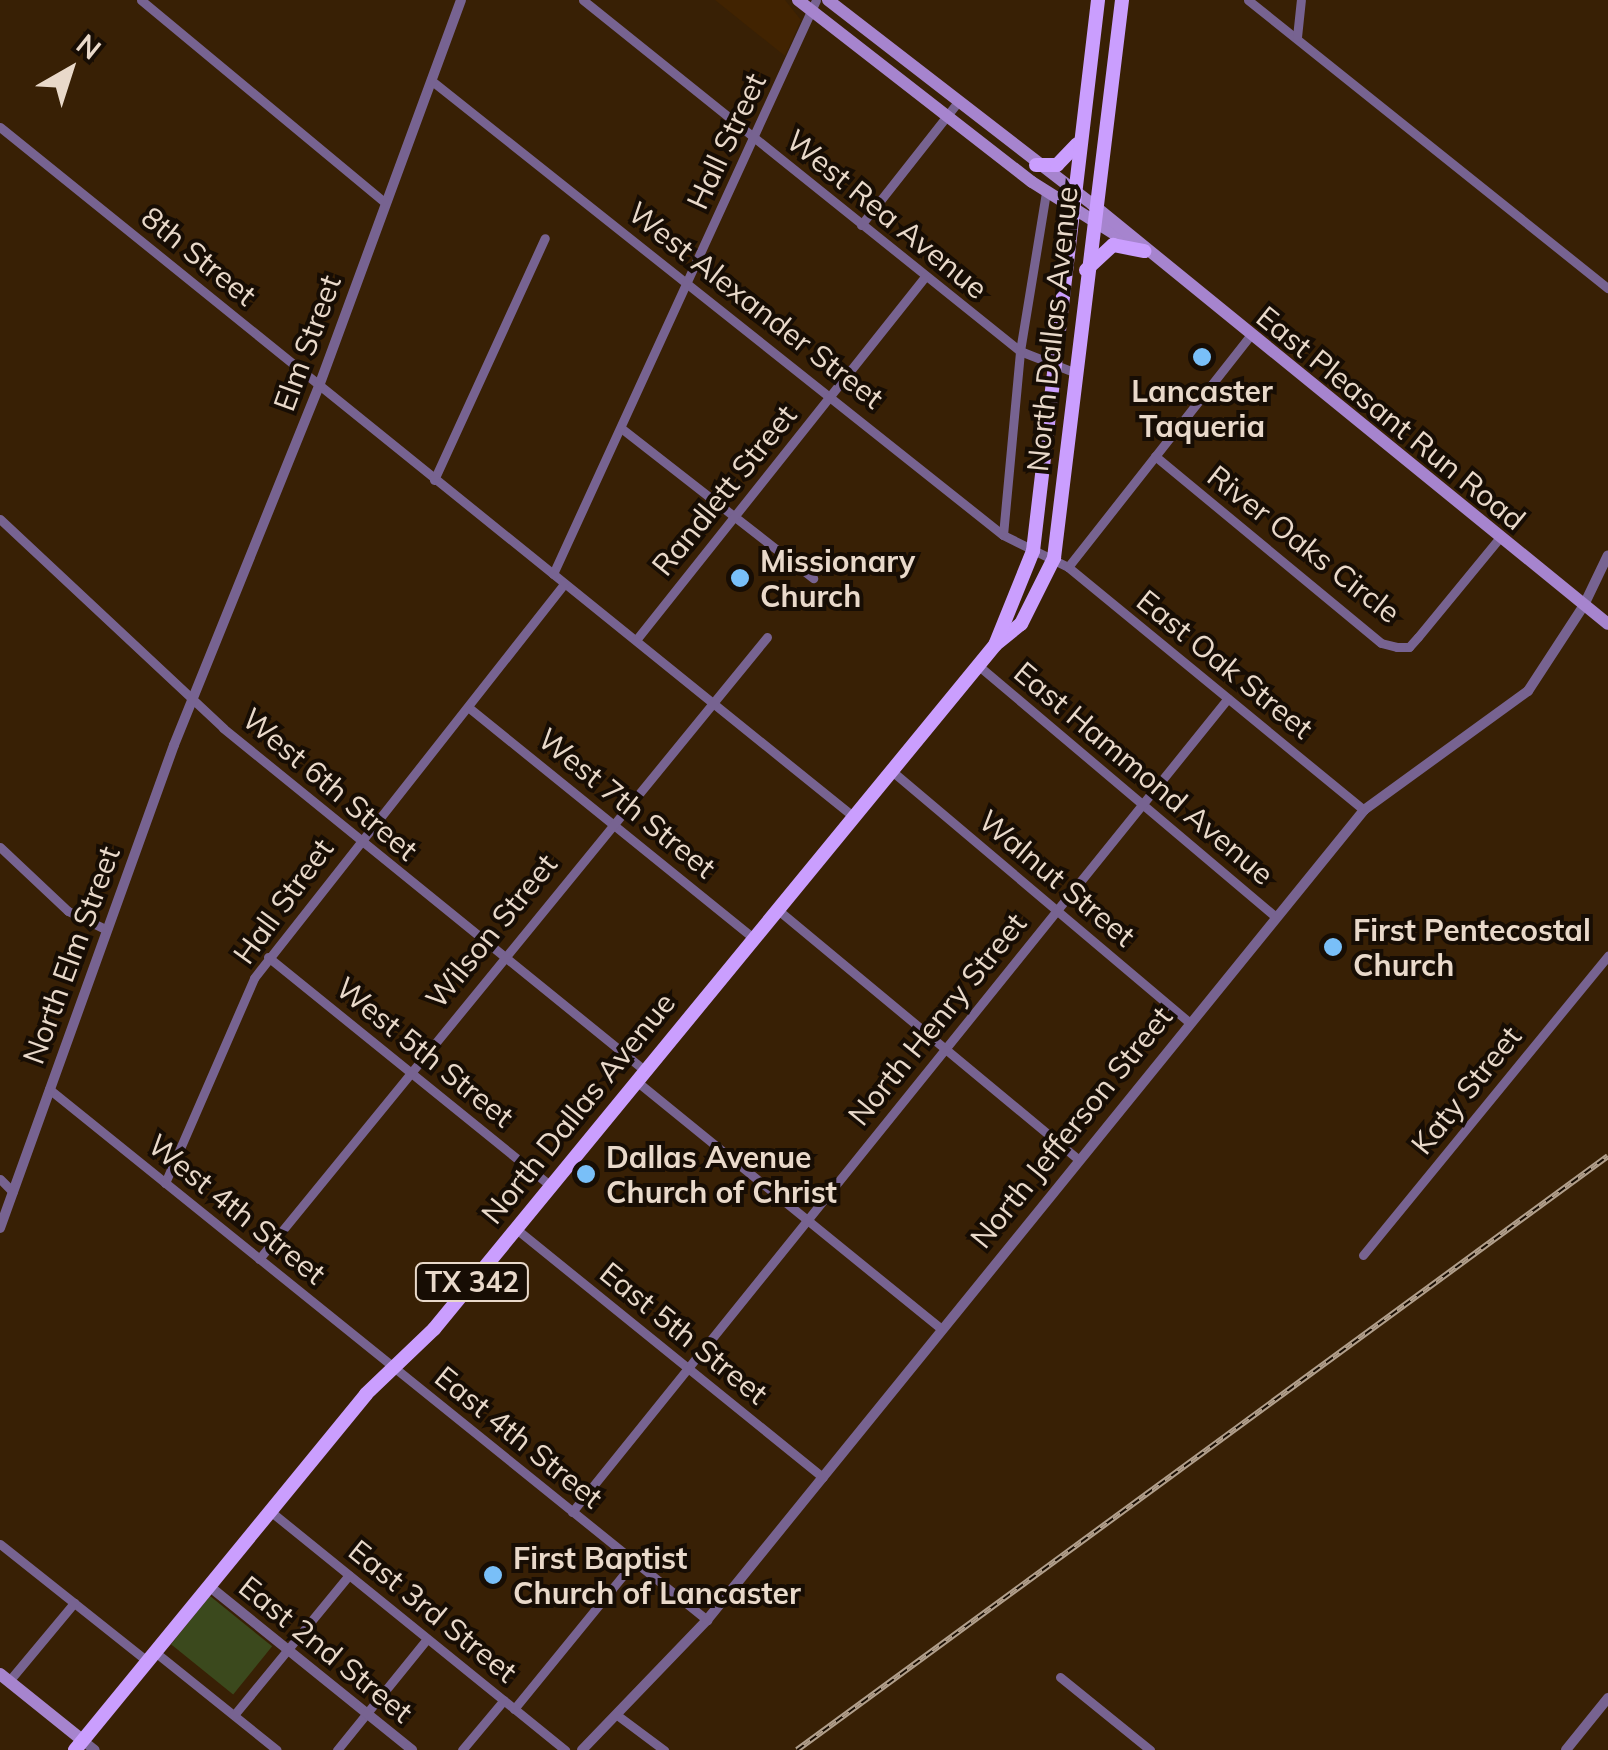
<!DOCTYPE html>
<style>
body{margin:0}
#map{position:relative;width:1608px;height:1750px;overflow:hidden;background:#382005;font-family:Mulish,sans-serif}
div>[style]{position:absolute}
.built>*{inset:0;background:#412301}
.green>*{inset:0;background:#3b491d;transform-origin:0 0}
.minor>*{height:9px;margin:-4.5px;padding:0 4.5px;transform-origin:4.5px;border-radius:4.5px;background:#776391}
.tertiary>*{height:10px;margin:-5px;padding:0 5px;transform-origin:5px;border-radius:5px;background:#776391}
.secondary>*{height:12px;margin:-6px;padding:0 6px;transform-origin:6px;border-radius:6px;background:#a684ce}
.primary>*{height:14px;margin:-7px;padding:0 7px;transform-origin:7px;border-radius:7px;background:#ca9efe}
.rail>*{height:6px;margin-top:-3px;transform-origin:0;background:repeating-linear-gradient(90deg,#170d04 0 8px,#b19f8c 0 16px);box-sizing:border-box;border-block:2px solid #b19f8c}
.dots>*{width:28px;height:28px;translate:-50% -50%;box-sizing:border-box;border:5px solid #170d04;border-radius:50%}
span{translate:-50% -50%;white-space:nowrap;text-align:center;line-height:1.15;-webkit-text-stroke:8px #170d04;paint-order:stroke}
.shield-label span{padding:2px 8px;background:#170d04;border:2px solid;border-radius:8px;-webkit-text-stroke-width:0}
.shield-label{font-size:28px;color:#e9d9ca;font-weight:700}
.street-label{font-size:30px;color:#e9d9ca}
.poi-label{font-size:30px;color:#e9d9ca;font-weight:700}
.left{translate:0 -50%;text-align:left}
.north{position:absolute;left:20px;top:20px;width:100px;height:100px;-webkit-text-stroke:8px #170d04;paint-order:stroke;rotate:39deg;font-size:28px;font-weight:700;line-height:40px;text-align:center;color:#e9d9ca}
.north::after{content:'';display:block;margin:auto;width:35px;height:45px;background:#e9d9ca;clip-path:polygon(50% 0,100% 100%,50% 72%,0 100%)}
</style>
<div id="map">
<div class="built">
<div style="clip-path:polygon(715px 0,785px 0,801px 20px,785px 56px)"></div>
</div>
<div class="green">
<div style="left:210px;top:1596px;width:80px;height:62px;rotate:39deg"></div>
</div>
<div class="minor">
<div style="left:141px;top:0;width:316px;rotate:39.7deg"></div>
<div style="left:583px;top:0;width:561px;rotate:38.77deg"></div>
<div style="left:1020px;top:351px;width:60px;rotate:21.4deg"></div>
<div style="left:1248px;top:0;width:461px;rotate:38.7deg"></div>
<div style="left:1297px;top:37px;width:37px;rotate:-84deg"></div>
<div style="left:432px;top:81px;width:729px;rotate:38.49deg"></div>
<div style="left:1003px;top:535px;width:72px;rotate:26.2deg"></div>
<div style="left:1068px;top:567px;width:383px;rotate:39.4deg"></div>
<div style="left:0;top:127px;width:1098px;rotate:38.94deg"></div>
<div style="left:861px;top:225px;width:155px;rotate:-51.8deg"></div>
<div style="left:621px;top:428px;width:244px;rotate:38deg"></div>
<div style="left:1155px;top:456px;width:293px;rotate:39.6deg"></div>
<div style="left:1381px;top:643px;width:16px;rotate:14deg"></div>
<div style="left:1397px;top:647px;width:12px"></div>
<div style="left:1409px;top:647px;width:13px;rotate:-48deg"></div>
<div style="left:1418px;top:637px;width:129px;rotate:-50.6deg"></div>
<div style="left:434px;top:480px;width:266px;rotate:-65.4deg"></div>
<div style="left:0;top:519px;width:306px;rotate:43.1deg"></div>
<div style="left:223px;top:728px;width:541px;rotate:39.07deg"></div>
<div style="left:1003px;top:535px;width:185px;rotate:-84.7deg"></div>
<div style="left:1020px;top:351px;width:161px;rotate:-80.7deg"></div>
<div style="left:1068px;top:567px;width:293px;rotate:-51.8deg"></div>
<div style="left:553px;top:574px;width:631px;rotate:-65.38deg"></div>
<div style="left:636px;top:640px;width:464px;rotate:-51.5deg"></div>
<div style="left:980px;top:667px;width:387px;rotate:40.2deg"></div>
<div style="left:468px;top:707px;width:368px;rotate:39deg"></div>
<div style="left:893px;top:772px;width:387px;rotate:40.2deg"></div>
<div style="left:0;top:847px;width:93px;rotate:43.3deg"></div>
<div style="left:68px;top:911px;width:41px;rotate:25.9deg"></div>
<div style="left:778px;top:910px;width:388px;rotate:39.7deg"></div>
<div style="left:268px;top:957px;width:364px;rotate:39deg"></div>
<div style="left:635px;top:1080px;width:393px;rotate:39.1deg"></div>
<div style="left:49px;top:1089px;width:846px;rotate:38.9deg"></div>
<div style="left:0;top:1179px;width:18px;rotate:45deg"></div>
<div style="left:165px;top:1183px;width:223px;rotate:-66.5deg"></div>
<div style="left:254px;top:978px;width:501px;rotate:-51.8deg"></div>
<div style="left:515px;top:1228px;width:396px;rotate:39deg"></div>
<div style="left:1363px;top:1255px;width:387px;rotate:-50.7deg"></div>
<div style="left:259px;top:1259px;width:803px;rotate:-50.76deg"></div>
<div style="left:270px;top:1511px;width:380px;rotate:39deg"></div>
<div style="left:572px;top:1512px;width:1045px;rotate:-51.13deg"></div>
<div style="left:0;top:1544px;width:188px;rotate:38.5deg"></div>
<div style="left:155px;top:1652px;width:156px;rotate:38.8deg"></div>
<div style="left:1060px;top:1677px;width:116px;rotate:39deg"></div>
<div style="left:9px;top:1681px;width:102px;rotate:-50.2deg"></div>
<div style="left:514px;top:1709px;width:190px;rotate:-50.8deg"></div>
<div style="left:234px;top:1715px;width:181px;rotate:-50.6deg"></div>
<div style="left:617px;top:1715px;width:59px;rotate:36.7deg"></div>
<div style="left:337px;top:1750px;width:143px;rotate:-51deg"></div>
<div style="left:462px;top:1750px;width:65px;rotate:-50deg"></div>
</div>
<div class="tertiary">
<div style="left:0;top:1228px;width:513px;rotate:-70.19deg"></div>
<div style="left:174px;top:745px;width:387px;rotate:-68deg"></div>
<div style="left:319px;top:386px;width:411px;rotate:-69.8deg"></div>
<div style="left:209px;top:1586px;width:261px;rotate:38.9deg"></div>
<div style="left:82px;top:1740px;width:16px;rotate:38deg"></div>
<div style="left:582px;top:1750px;width:180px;rotate:-46.1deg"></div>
<div style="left:707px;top:1620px;width:1043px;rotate:-50.95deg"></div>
<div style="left:1364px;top:810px;width:203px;rotate:-36deg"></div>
<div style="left:1528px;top:691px;width:103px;rotate:-56.9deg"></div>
<div style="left:1584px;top:605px;width:55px;rotate:-64.4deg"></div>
<div style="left:1566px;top:1750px;width:67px;rotate:-51.1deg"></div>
</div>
<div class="secondary">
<div style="left:798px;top:0;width:296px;rotate:37.9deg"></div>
<div style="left:1032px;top:182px;width:109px;rotate:32.2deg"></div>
<div style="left:828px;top:0;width:334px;rotate:37.7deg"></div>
<div style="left:1092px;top:204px;width:665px;rotate:39.14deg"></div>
<div style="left:0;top:1674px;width:105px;rotate:38.8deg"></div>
</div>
<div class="primary">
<div style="left:1036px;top:165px;width:21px"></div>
<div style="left:1057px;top:165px;width:29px;rotate:-46deg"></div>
<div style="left:1086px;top:270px;width:37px;rotate:-43deg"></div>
<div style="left:1113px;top:245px;width:32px;rotate:11deg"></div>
<div style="left:996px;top:644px;width:32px;rotate:-39deg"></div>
<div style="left:1021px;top:624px;width:74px;rotate:-63.4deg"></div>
<div style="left:1054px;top:558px;width:562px;rotate:-83.05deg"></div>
<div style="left:75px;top:1750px;width:460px;rotate:-50.7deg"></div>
<div style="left:366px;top:1394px;width:94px;rotate:-43.7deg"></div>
<div style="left:434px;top:1329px;width:885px;rotate:-50.64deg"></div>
<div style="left:995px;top:645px;width:101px;rotate:-68deg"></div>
<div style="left:1033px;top:551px;width:555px;rotate:-83.27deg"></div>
</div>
<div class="rail">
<div style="left:797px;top:1750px;width:1005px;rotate:-36.22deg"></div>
</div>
<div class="dots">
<div style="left:1202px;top:357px;background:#79bff8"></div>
<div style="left:740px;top:578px;background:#79bff8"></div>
<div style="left:1333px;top:947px;background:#79bff8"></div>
<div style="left:586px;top:1174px;background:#79bff8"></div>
<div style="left:493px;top:1575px;background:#79bff8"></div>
</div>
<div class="shield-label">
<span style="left:472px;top:1282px">TX 342</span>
</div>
<div class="street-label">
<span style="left:726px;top:141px;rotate:-65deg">Hall Street</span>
<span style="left:887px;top:214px;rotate:39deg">West Rea Avenue</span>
<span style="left:199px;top:256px;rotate:39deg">8th Street</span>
<span style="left:756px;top:305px;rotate:38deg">West Alexander Street</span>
<span style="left:1052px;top:329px;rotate:-84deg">North Dallas Avenue</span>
<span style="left:307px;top:343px;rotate:-70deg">Elm Street</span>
<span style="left:1391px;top:418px;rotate:39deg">East Pleasant Run Road</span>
<span style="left:724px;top:490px;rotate:-51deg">Randlett Street</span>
<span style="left:1304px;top:544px;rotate:38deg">River Oaks Circle</span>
<span style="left:1225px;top:664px;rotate:39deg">East Oak Street</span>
<span style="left:1144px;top:773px;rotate:40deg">East Hammond Avenue</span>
<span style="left:330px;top:784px;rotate:40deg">West 6th Street</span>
<span style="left:627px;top:803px;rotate:39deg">West 7th Street</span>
<span style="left:1057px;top:878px;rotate:40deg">Walnut Street</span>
<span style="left:283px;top:901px;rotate:-54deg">Hall Street</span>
<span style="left:491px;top:931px;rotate:-51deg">Wilson Street</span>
<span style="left:71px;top:955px;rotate:-70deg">North Elm Street</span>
<span style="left:937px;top:1019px;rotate:-51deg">North Henry Street</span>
<span style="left:425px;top:1052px;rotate:39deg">West 5th Street</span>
<span style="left:1466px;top:1090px;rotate:-51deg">Katy Street</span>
<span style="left:578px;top:1108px;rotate:-51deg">North Dallas Avenue</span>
<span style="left:1071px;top:1127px;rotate:-51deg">North Jefferson Street</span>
<span style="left:237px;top:1209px;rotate:39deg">West 4th Street</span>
<span style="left:684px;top:1333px;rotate:39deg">East 5th Street</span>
<span style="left:519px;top:1437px;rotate:39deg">East 4th Street</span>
<span style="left:433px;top:1611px;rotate:39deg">East 3rd Street</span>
<span style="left:326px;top:1649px;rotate:39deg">East 2nd Street</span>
</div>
<div class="poi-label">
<span style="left:1202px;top:408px">Lancaster<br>Taqueria</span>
<span class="left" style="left:760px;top:578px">Missionary<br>Church</span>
<span class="left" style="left:1353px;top:947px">First Pentecostal<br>Church</span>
<span class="left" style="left:606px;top:1174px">Dallas Avenue<br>Church of Christ</span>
<span class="left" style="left:513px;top:1575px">First Baptist<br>Church of Lancaster</span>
</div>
<div class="north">N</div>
</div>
